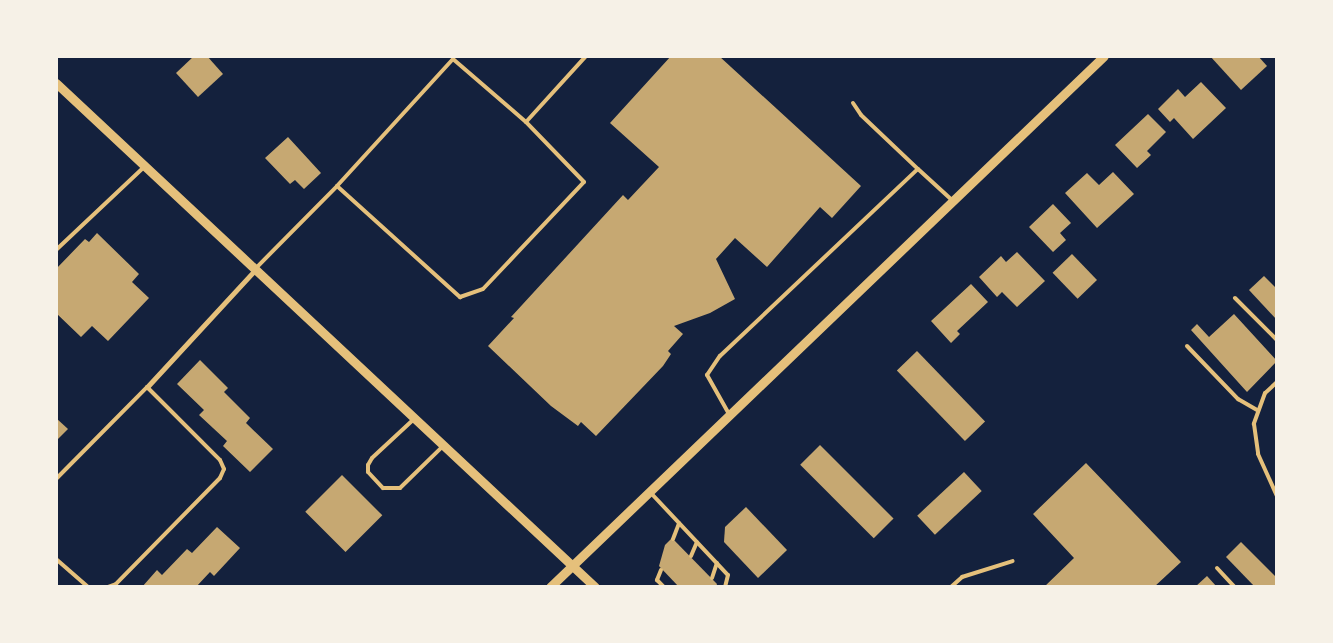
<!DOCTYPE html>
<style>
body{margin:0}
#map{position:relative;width:1333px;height:643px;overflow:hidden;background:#14213d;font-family:Roboto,sans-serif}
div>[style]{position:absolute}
.building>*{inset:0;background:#c6a872;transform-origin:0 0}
.service>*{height:4px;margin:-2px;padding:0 2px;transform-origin:2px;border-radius:2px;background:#e5c07b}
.minor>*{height:5px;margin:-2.5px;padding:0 2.5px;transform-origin:2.5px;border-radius:2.5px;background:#e5c07b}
.tertiary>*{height:9px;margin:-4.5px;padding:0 4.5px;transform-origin:4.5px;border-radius:4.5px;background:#e5c07b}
span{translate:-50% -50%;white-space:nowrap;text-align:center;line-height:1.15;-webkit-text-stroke:4px #f6f1e7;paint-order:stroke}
.frame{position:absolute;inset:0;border:58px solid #f6f1e7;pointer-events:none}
</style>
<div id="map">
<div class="building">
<div style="clip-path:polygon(194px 56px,207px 56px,223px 74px,198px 97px,176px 73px)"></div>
<div style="clip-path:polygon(671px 56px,719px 56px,861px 186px,832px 218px,820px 207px,767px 267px,735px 238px,716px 259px,735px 299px,710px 313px,674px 326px,683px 334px,668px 351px,671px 354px,663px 366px,596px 436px,581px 422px,578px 426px,551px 406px,488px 346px,514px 318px,511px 317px,623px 195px,628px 200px,659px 167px,610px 123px)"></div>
<div style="clip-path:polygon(1210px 56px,1258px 56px,1267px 66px,1241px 90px)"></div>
<div style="clip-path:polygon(1201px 82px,1226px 108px,1193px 139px,1174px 118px,1170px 122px,1158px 109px,1178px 89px,1185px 97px)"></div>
<div style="clip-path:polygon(1148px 114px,1166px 132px,1147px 151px,1151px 155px,1137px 168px,1115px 145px)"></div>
<div style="clip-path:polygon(288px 137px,321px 173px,304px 189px,295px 180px,290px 184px,265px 158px)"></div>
<div style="clip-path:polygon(1113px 172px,1134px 194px,1097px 228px,1065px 193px,1087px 173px,1099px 185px)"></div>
<div style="clip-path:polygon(1053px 204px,1071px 223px,1060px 233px,1066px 240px,1053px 252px,1029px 227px)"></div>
<div style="clip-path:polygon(97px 233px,139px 274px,132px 282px,149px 298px,108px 341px,92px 326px,81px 337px,56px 313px,56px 269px,85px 239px,89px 242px)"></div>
<div style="clip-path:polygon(1017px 252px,1045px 281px,1017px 307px,1002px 292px,997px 297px,979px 277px,1001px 256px,1006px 262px)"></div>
<div style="left:1072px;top:254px;width:36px;height:27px;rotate:46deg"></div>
<div style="clip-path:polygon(1264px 276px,1277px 289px,1277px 320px,1249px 290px)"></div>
<div style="clip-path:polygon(971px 284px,988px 302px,957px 331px,960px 334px,951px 343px,931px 321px)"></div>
<div style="clip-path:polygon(1234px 314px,1277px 361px,1247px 392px,1191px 330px,1197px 324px,1209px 337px)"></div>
<div style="left:917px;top:351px;width:98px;height:28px;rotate:46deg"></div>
<div style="clip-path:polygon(200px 360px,228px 388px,224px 392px,250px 418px,246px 423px,273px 449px,250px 472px,223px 446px,227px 441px,199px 415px,204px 410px,177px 384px)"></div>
<div style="clip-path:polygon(56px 418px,68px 429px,56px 441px)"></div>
<div style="left:820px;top:445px;width:104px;height:28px;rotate:45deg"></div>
<div style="clip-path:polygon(1086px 463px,1181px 562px,1154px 587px,1044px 587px,1074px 558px,1033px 514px)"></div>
<div style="left:964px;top:472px;width:26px;height:64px;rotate:47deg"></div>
<div style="left:342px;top:475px;width:57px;height:52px;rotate:45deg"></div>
<div style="clip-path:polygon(746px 507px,787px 550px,758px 578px,724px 542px,725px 527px)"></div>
<div style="clip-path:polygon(217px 527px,240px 548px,214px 576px,210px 572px,196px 587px,142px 587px,157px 570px,162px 575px,187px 549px,192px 553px)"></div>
<div style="clip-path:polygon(672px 538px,717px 584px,716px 587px,679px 587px,659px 566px,665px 545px)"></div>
<div style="clip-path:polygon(1241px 542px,1277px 578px,1277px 587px,1255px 587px,1226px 557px)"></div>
<div style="clip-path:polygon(1207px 576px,1217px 587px,1195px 587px)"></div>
</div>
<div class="service">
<div style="left:853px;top:103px;width:14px;rotate:56deg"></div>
<div style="left:861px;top:115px;width:79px;rotate:43.5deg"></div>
<div style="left:337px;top:186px;width:166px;rotate:42.1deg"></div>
<div style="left:460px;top:297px;width:24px;rotate:-19deg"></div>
<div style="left:483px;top:289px;width:147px;rotate:-46.7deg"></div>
<div style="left:584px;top:182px;width:83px;rotate:-134deg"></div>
<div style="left:56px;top:250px;width:121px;rotate:-43.3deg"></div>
<div style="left:255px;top:269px;width:117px;rotate:-45.3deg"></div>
<div style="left:337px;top:186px;width:172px;rotate:-47.6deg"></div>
<div style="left:453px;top:59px;width:96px;rotate:40.8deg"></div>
<div style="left:526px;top:122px;width:89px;rotate:-47.7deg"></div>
<div style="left:1235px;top:298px;width:59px;rotate:45deg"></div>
<div style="left:1187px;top:346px;width:74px;rotate:46.1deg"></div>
<div style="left:1238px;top:399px;width:22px;rotate:30deg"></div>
<div style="left:1277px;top:382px;width:16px;rotate:137deg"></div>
<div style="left:1265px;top:393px;width:33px;rotate:110deg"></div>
<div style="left:1254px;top:424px;width:30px;rotate:82deg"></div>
<div style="left:1258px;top:454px;width:46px;rotate:65.7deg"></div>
<div style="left:729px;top:414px;width:45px;rotate:-119.4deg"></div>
<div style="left:707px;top:375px;width:23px;rotate:-56deg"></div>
<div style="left:720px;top:356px;width:272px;rotate:-43.4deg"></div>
<div style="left:918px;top:169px;width:47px;rotate:42.4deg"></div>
<div style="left:414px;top:419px;width:57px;rotate:137.1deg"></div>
<div style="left:372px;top:458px;width:8px;rotate:120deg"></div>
<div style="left:368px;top:465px;width:7px;rotate:90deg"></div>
<div style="left:368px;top:472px;width:22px;rotate:47deg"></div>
<div style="left:383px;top:488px;width:17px"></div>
<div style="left:400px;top:488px;width:60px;rotate:-44.3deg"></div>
<div style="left:56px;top:479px;width:129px;rotate:-45.3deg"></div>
<div style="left:147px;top:387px;width:103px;rotate:45deg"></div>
<div style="left:220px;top:460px;width:10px;rotate:66deg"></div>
<div style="left:224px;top:469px;width:10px;rotate:114deg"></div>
<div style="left:220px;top:478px;width:148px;rotate:134.5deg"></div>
<div style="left:116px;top:584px;width:9px;rotate:159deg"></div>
<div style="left:649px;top:491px;width:115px;rotate:46.8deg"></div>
<div style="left:728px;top:575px;width:12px;rotate:104deg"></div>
<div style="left:673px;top:539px;width:17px;rotate:-69deg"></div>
<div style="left:691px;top:556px;width:15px;rotate:-67deg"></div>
<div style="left:56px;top:559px;width:43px;rotate:41.2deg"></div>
<div style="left:1217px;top:568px;width:26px;rotate:47deg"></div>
<div style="left:661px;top:570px;width:11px;rotate:112deg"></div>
<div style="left:657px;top:580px;width:10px;rotate:45deg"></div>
<div style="left:712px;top:578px;width:16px;rotate:-72deg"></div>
<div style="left:951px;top:587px;width:15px;rotate:-42deg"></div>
<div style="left:962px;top:577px;width:53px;rotate:-17.4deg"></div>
</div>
<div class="minor">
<div style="left:147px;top:387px;width:159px;rotate:-47.3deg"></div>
</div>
<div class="tertiary">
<div style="left:56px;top:83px;width:738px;rotate:43.08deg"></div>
<div style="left:550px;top:587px;width:767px;rotate:-43.79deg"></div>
</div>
<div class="frame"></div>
</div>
